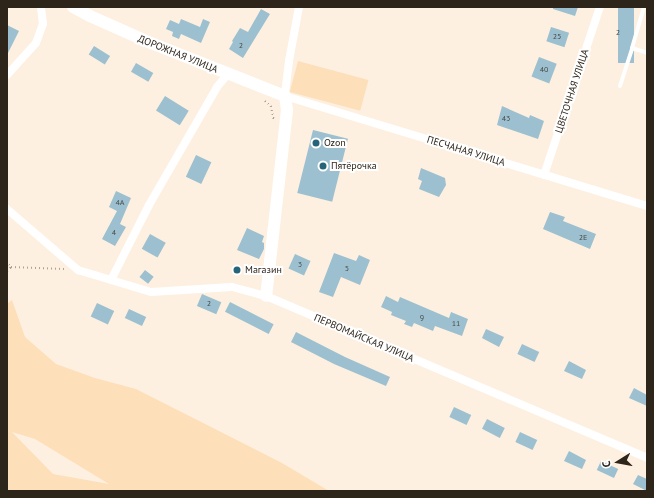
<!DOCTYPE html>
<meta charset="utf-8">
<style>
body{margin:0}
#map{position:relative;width:654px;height:498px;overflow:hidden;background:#fef0e0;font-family:"PT Sans",sans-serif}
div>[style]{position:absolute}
.green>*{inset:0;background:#fddfba;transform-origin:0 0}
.building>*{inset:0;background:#9cc0cf;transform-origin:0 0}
.path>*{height:1.5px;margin-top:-0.75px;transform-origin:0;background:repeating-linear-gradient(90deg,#ada193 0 1px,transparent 0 4px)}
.lane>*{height:4px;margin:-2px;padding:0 2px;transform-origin:2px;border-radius:2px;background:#fff}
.street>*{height:8px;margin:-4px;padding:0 4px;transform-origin:4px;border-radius:4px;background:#fff}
.secondary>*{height:12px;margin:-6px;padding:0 6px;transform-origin:6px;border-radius:6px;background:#fff}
.dots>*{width:11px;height:11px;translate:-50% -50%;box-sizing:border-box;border:2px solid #fff;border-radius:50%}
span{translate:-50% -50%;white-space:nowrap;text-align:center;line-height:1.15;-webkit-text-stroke:4px #fff;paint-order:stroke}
.number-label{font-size:8px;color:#494b47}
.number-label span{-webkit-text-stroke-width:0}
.street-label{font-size:10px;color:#2d241a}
.poi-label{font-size:10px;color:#2d241a}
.left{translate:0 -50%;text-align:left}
.frame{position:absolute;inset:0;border:8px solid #2d241a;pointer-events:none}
.north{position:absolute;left:598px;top:442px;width:40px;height:40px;-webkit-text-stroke:3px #fff;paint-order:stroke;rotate:259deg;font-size:11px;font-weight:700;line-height:16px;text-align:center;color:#2d241a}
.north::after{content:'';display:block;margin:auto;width:14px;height:18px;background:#2d241a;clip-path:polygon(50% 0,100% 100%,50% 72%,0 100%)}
</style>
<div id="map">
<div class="green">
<div style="left:298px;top:61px;width:73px;height:32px;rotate:15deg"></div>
<div style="clip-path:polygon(evenodd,12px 300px,25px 337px,56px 364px,95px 378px,136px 389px,282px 463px,329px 491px,7px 491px,7px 431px,9px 431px,7px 430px,7px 304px,12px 300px,12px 432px,35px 439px,109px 484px,53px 474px,12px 432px)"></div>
</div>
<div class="building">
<div style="clip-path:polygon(553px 7px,578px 7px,575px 16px,553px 9px)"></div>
<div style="left:618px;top:7px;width:16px;height:56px"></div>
<div style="clip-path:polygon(261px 9px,270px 14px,243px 58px,229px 49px,233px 42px,232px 41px,240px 28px,248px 32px)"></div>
<div style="clip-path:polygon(181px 19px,200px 27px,203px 19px,210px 22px,201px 43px,181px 34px,179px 39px,172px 36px,173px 32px,166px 29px,170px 20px,179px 24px)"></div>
<div style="clip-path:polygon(7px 25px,19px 31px,7px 55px)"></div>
<div style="left:551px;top:27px;width:19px;height:15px;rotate:18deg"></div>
<div style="left:94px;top:46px;width:19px;height:10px;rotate:32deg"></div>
<div style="left:539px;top:57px;width:19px;height:21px;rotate:21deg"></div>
<div style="left:136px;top:63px;width:20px;height:10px;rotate:30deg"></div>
<div style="left:165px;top:96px;width:28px;height:17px;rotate:32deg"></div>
<div style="clip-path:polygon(502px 106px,529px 118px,530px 115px,544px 121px,538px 139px,497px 125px)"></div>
<div style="left:313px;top:130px;width:36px;height:65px;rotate:14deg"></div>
<div style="left:196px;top:155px;width:17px;height:24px;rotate:25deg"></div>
<div style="clip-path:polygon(421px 168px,445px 178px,446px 185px,439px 197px,419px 189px,422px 181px,418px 179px)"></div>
<div style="clip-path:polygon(116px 191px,131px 198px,120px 224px,126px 227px,115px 246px,102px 239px,117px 211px,109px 207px)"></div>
<div style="clip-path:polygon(550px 212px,565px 217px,563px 221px,596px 234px,590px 249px,543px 229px)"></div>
<div style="clip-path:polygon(247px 228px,264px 236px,262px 242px,264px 243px,264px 249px,259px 259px,237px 250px)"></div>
<div style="left:150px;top:234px;width:18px;height:17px;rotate:29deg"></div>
<div style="clip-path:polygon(334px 253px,356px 261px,359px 255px,370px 260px,360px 285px,341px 277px,333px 297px,319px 292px)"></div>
<div style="left:295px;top:254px;width:17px;height:16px;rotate:24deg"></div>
<div style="left:145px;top:270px;width:11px;height:9px;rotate:38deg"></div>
<div style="left:202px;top:294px;width:21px;height:13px;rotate:23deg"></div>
<div style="clip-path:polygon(386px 296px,398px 302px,400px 297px,449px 318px,451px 312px,468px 319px,462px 336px,435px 326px,433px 331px,414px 323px,412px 327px,404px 324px,406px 321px,391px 315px,392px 312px,381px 307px)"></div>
<div style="left:230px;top:302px;width:49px;height:11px;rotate:27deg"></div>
<div style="left:97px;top:303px;width:19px;height:15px;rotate:25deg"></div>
<div style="left:129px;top:309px;width:19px;height:10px;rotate:25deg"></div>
<div style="clip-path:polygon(486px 329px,504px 337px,499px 347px,482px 338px)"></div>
<div style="clip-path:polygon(296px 332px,345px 357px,390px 377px,386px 386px,334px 364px,291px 342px)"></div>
<div style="left:522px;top:344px;width:19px;height:11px;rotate:25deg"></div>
<div style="clip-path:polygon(569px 361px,586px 370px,582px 379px,564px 371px)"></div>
<div style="clip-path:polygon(634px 388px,647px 395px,647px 406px,629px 398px)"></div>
<div style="left:454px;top:407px;width:19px;height:11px;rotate:25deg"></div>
<div style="left:487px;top:419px;width:20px;height:11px;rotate:27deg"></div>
<div style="left:520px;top:432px;width:19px;height:11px;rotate:25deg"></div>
<div style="clip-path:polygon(569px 451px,586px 460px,582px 469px,564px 461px)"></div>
<div style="left:601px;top:461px;width:19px;height:10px;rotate:25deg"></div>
<div style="clip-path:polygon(638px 475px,647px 479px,647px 491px,633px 484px)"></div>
</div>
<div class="path">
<div style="left:265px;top:101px;width:8px;rotate:40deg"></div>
<div style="left:271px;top:106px;width:14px;rotate:78deg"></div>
<div style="left:7px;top:261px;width:7px;rotate:56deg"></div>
<div style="left:7px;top:271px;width:6px;rotate:-45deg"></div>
<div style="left:11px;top:267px;width:53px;rotate:2.2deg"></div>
</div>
<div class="lane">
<div style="left:644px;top:7px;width:43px;rotate:106.3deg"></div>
<div style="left:632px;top:48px;width:16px;rotate:18deg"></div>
<div style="left:620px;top:86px;width:40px;rotate:-72deg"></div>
</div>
<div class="street">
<div style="left:299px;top:7px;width:55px;rotate:100.5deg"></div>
<div style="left:289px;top:61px;width:35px;rotate:97deg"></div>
<div style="left:285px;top:96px;width:378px;rotate:16.9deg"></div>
<div style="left:7px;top:75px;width:43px;rotate:-47.8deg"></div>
<div style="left:36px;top:43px;width:20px;rotate:-70deg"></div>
<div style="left:43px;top:24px;width:17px;rotate:-97deg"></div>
<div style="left:544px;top:175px;width:177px;rotate:-71.6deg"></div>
<div style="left:7px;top:209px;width:94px;rotate:40.7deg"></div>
<div style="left:78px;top:270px;width:76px;rotate:16.8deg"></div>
<div style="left:151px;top:292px;width:81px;rotate:-3.5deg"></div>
<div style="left:232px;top:287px;width:35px;rotate:15deg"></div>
<div style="left:266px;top:296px;width:414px;rotate:23deg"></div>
<div style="left:111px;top:280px;width:84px;rotate:-63.1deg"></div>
<div style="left:149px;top:205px;width:136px;rotate:-60deg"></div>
<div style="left:217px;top:87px;width:17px;rotate:-50deg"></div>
</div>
<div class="secondary">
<div style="left:73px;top:7px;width:19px;rotate:28deg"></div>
<div style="left:90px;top:16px;width:67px;rotate:23.9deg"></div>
<div style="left:151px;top:43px;width:144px;rotate:21.6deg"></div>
<div style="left:285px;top:96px;width:14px;rotate:82deg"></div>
<div style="left:287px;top:110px;width:187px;rotate:96.4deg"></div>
</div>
<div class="dots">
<div style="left:316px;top:143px;background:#26647a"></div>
<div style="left:323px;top:166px;background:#26647a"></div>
<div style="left:237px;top:270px;background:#26647a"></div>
</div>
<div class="number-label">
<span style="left:618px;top:33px">2</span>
<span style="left:557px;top:37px">25</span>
<span style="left:241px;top:46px">2</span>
<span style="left:544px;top:70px">40</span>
<span style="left:506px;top:119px">43</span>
<span style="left:120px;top:203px">4А</span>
<span style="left:114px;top:233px">4</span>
<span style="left:583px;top:238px">2Е</span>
<span style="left:300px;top:265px">3</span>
<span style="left:347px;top:269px">5</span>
<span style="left:209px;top:304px">2</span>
<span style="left:422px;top:318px">9</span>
<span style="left:456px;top:324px">11</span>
</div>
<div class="street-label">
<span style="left:178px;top:54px;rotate:22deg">ДОРОЖНАЯ УЛИЦА</span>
<span style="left:572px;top:91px;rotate:-72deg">ЦВЕТОЧНАЯ УЛИЦА</span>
<span style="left:466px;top:151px;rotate:17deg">ПЕСЧАНАЯ УЛИЦА</span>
<span style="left:364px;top:338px;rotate:23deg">ПЕРВОМАЙСКАЯ УЛИЦА</span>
</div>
<div class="poi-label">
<span class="left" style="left:324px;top:143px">Ozon</span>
<span class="left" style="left:331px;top:166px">Пятёрочка</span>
<span class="left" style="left:245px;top:270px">Магазин</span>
</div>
<div class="frame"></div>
<div class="north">С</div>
</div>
